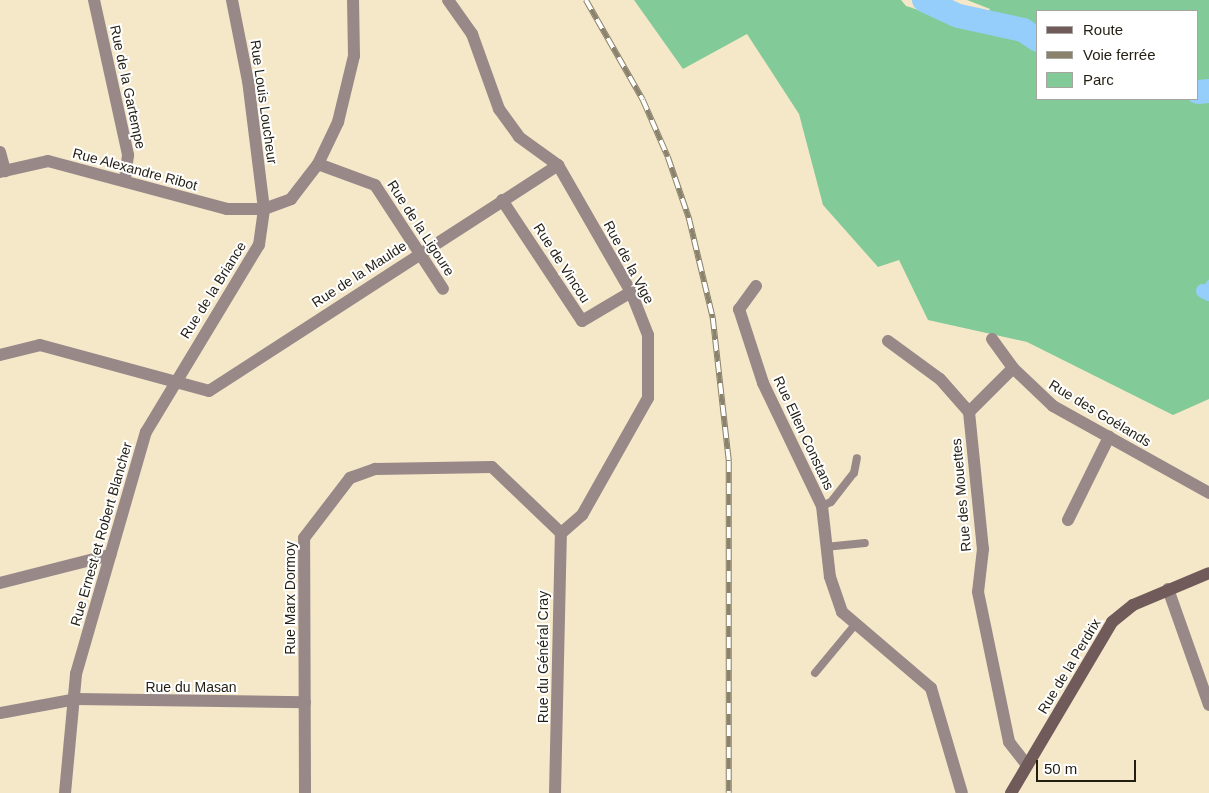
<!DOCTYPE html>
<meta charset="utf-8">
<style>
body{margin:0}
#map{position:relative;width:1209px;height:793px;overflow:hidden;background:#f5e8c9;font-family:Helvetica,sans-serif}
div>[style]{position:absolute}
.green>*{inset:0;background:#83ca99}
.stream>*{height:4px;margin:-2px;padding:0 2px;transform-origin:2px;border-radius:2px;background:#95cefa}
.canal>*{height:14px;margin:-7px;padding:0 7px;transform-origin:7px;border-radius:7px;background:#95cefa}
.river>*{height:24px;margin:-12px;padding:0 12px;transform-origin:12px;border-radius:12px;background:#95cefa}
.lane>*{height:8px;margin:-4px;padding:0 4px;transform-origin:4px;border-radius:4px;background:#988888}
.street>*{height:12px;margin:-6px;padding:0 6px;transform-origin:6px;border-radius:6px;background:#988888}
.secondary>*{height:12px;margin:-6px;padding:0 6px;transform-origin:6px;border-radius:6px;background:#715b5a}
.rail>*{height:5.5px;margin-top:-2.75px;transform-origin:0;background:repeating-linear-gradient(90deg,#fff 0 11px,#8a826c 0 22px);box-sizing:border-box;border-block:1px solid #8a826c}
span{translate:-50% -50%;white-space:nowrap;text-align:center;line-height:1.15;-webkit-text-stroke:4px #fff;paint-order:stroke}
.street-label{font-size:14px;color:#221e12}
.legend{position:absolute;left:1036px;top:10px;width:162px;height:90px;box-sizing:border-box;background:#fff;border:1px solid #a7a5a0;margin:0;padding:6px 9px;list-style:none;font-size:15px;color:#221e12}
.legend li{display:flex;align-items:center;gap:10px;height:25px}
.legend b{width:25px;border:1px solid #a7a5a0}
.scale{position:absolute;left:1036px;top:760px;width:100px;height:22px;box-sizing:border-box;border:2px solid #221e12;border-top:0;padding-left:6px;font-size:15px;line-height:18px;white-space:nowrap;color:#221e12;-webkit-text-stroke:4px #fff;paint-order:stroke}
</style>
<div id="map">
<div class="green">
<div style="clip-path:polygon(evenodd,634px 0,901px 0,906px 6px,982px 31px,990px 9px,967px 0,1209px 0,1209px 399px,1173px 415px,1027px 342px,928px 320px,899px 260px,878px 267px,823px 205px,799px 114px,747px 34px,683px 69px,634px 0,1038px 11px,1198px 11px,1198px 99px,1038px 99px,1038px 11px)"></div>
</div>
<div class="stream">
<div style="left:1203px;top:291px;width:11px;rotate:-56deg"></div>
</div>
<div class="canal">
<div style="left:1203px;top:291px;width:7px;rotate:27deg"></div>
</div>
<div class="river">
<div style="left:924px;top:0;width:38px;rotate:25deg"></div>
<div style="left:959px;top:16px;width:66px;rotate:12.3deg"></div>
<div style="left:1023px;top:30px;width:18px;rotate:34deg"></div>
<div style="left:1198px;top:92px;width:11px;rotate:-5deg"></div>
</div>
<div class="lane">
<div style="left:822px;top:506px;width:10px;rotate:-24deg"></div>
<div style="left:831px;top:502px;width:37px;rotate:-52deg"></div>
<div style="left:854px;top:473px;width:15px;rotate:-79deg"></div>
<div style="left:825px;top:547px;width:40px;rotate:-5.7deg"></div>
<div style="left:815px;top:673px;width:61px;rotate:-50.3deg"></div>
</div>
<div class="street">
<div style="left:94px;top:0;width:159px;rotate:77.6deg"></div>
<div style="left:128px;top:155px;width:26px;rotate:97deg"></div>
<div style="left:448px;top:0;width:42px;rotate:54.8deg"></div>
<div style="left:472px;top:34px;width:80px;rotate:70.2deg"></div>
<div style="left:499px;top:109px;width:34px;rotate:54deg"></div>
<div style="left:519px;top:137px;width:48px;rotate:35.7deg"></div>
<div style="left:558px;top:165px;width:146px;rotate:60.1deg"></div>
<div style="left:631px;top:292px;width:46px;rotate:68.4deg"></div>
<div style="left:648px;top:335px;width:63px;rotate:90deg"></div>
<div style="left:648px;top:398px;width:134px;rotate:119.4deg"></div>
<div style="left:582px;top:515px;width:28px;rotate:139deg"></div>
<div style="left:0;top:152px;width:20px;rotate:75deg"></div>
<div style="left:318px;top:164px;width:61px;rotate:20.2deg"></div>
<div style="left:375px;top:185px;width:124px;rotate:56.8deg"></div>
<div style="left:0;top:172px;width:49px;rotate:-12.9deg"></div>
<div style="left:48px;top:161px;width:185px;rotate:15deg"></div>
<div style="left:227px;top:209px;width:37px"></div>
<div style="left:264px;top:209px;width:29px;rotate:-20deg"></div>
<div style="left:291px;top:199px;width:44px;rotate:-52.4deg"></div>
<div style="left:318px;top:164px;width:47px;rotate:-64.5deg"></div>
<div style="left:338px;top:122px;width:68px;rotate:-76.4deg"></div>
<div style="left:354px;top:56px;width:56px;rotate:-91deg"></div>
<div style="left:502px;top:200px;width:145px;rotate:56.5deg"></div>
<div style="left:582px;top:321px;width:57px;rotate:-30.6deg"></div>
<div style="left:756px;top:286px;width:29px;rotate:126deg"></div>
<div style="left:739px;top:309px;width:78px;rotate:72deg"></div>
<div style="left:763px;top:383px;width:136px;rotate:64.4deg"></div>
<div style="left:822px;top:506px;width:71px;rotate:83.6deg"></div>
<div style="left:830px;top:577px;width:37px;rotate:71deg"></div>
<div style="left:842px;top:612px;width:117px;rotate:40.5deg"></div>
<div style="left:931px;top:688px;width:109px;rotate:73.6deg"></div>
<div style="left:992px;top:339px;width:36px;rotate:54deg"></div>
<div style="left:1013px;top:368px;width:55px;rotate:43.5deg"></div>
<div style="left:1053px;top:406px;width:179px;rotate:29.1deg"></div>
<div style="left:888px;top:341px;width:64px;rotate:36.2deg"></div>
<div style="left:940px;top:379px;width:44px;rotate:48.7deg"></div>
<div style="left:969px;top:412px;width:138px;rotate:84.2deg"></div>
<div style="left:983px;top:549px;width:43px;rotate:96.6deg"></div>
<div style="left:978px;top:592px;width:153px;rotate:78.3deg"></div>
<div style="left:1009px;top:742px;width:29px;rotate:52deg"></div>
<div style="left:0;top:355px;width:41px;rotate:-14deg"></div>
<div style="left:40px;top:345px;width:175px;rotate:15.2deg"></div>
<div style="left:209px;top:391px;width:416px;rotate:-32.9deg"></div>
<div style="left:969px;top:412px;width:62px;rotate:-45deg"></div>
<div style="left:1068px;top:520px;width:93px;rotate:-63.7deg"></div>
<div style="left:0;top:583px;width:114px;rotate:-14.3deg"></div>
<div style="left:1168px;top:589px;width:123px;rotate:70.5deg"></div>
<div style="left:0;top:713px;width:77px;rotate:-10.4deg"></div>
<div style="left:76px;top:699px;width:229px;rotate:0.8deg"></div>
<div style="left:65px;top:793px;width:120px;rotate:-84.7deg"></div>
<div style="left:76px;top:674px;width:252px;rotate:-73.9deg"></div>
<div style="left:146px;top:432px;width:218px;rotate:-58.9deg"></div>
<div style="left:259px;top:245px;width:36px;rotate:-82deg"></div>
<div style="left:264px;top:209px;width:129px;rotate:-97.1deg"></div>
<div style="left:248px;top:81px;width:83px;rotate:-101.2deg"></div>
<div style="left:305px;top:793px;width:255px;rotate:-90.2deg"></div>
<div style="left:304px;top:538px;width:76px;rotate:-52.5deg"></div>
<div style="left:350px;top:478px;width:27px;rotate:-20deg"></div>
<div style="left:375px;top:469px;width:117px;rotate:-1deg"></div>
<div style="left:492px;top:467px;width:95px;rotate:43.7deg"></div>
<div style="left:555px;top:793px;width:260px;rotate:-88.7deg"></div>
</div>
<div class="secondary">
<div style="left:1011px;top:793px;width:199px;rotate:-59.4deg"></div>
<div style="left:1112px;top:622px;width:27px;rotate:-39deg"></div>
<div style="left:1133px;top:605px;width:82px;rotate:-22.8deg"></div>
</div>
<div class="rail">
<div style="left:586px;top:0;width:115px;rotate:60.3deg"></div>
<div style="left:643px;top:100px;width:62px;rotate:66.3deg"></div>
<div style="left:668px;top:157px;width:65px;rotate:71deg"></div>
<div style="left:689px;top:218px;width:103px;rotate:76.5deg"></div>
<div style="left:713px;top:318px;width:144px;rotate:83.6deg"></div>
<div style="left:729px;top:461px;width:332px;rotate:90deg"></div>
</div>
<div class="street-label">
<span style="left:128px;top:87px;rotate:78deg">Rue de la Gartempe</span>
<span style="left:264px;top:102px;rotate:82deg">Rue Louis Loucheur</span>
<span style="left:135px;top:169px;rotate:15deg">Rue Alexandre Ribot</span>
<span style="left:421px;top:228px;rotate:57deg">Rue de la Ligoure</span>
<span style="left:629px;top:262px;rotate:62deg">Rue de la Vige</span>
<span style="left:562px;top:263px;rotate:57deg">Rue de Vincou</span>
<span style="left:359px;top:274px;rotate:-33deg">Rue de la Maulde</span>
<span style="left:213px;top:290px;rotate:-58deg">Rue de la Briance</span>
<span style="left:1100px;top:413px;rotate:31deg">Rue des Goélands</span>
<span style="left:804px;top:433px;rotate:65deg">Rue Ellen Constans</span>
<span style="left:961px;top:495px;rotate:-95deg">Rue des Mouettes</span>
<span style="left:101px;top:534px;rotate:-74deg">Rue Ernest et Robert Blancher</span>
<span style="left:290px;top:598px;rotate:-90deg">Rue Marx Dormoy</span>
<span style="left:543px;top:657px;rotate:-90deg">Rue du Général Cray</span>
<span style="left:1069px;top:666px;rotate:-59deg">Rue de la Perdrix</span>
<span style="left:191px;top:687px">Rue du Masan</span>
</div>
<ul class="legend">
<li><b style="height:6px;background:#715b5a"></b>Route</li>
<li><b style="height:6px;background:#8a826c"></b>Voie ferrée</li>
<li><b style="height:14px;background:#83ca99"></b>Parc</li>
</ul>
<div class="scale">50 m</div>
</div>
